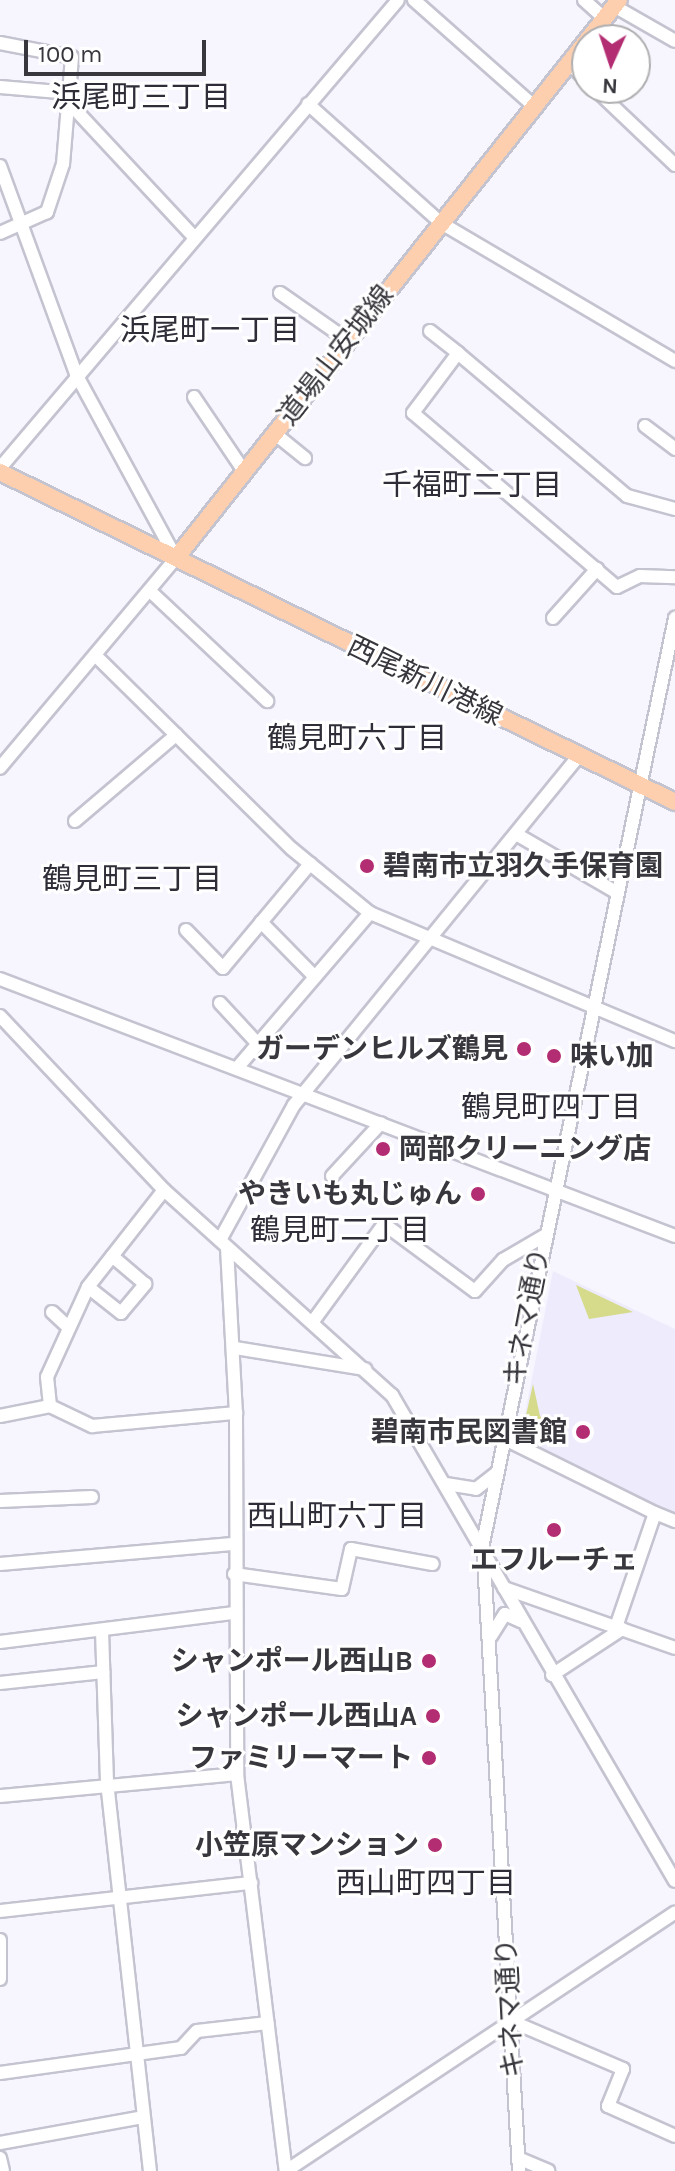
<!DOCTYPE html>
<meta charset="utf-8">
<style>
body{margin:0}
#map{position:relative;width:675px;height:2171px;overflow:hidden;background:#f7f6ff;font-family:Karla,"Noto Sans JP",sans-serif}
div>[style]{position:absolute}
.built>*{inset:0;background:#eeebfc}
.green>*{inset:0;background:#d5db8a}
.roads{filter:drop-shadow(2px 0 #c4c3d0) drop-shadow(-2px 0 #c4c3d0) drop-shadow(0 2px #c4c3d0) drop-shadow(0 -2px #c4c3d0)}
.minor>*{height:12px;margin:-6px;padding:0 6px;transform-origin:6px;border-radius:6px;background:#fff}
.major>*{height:16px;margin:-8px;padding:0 8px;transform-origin:8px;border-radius:8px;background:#fdcfae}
.dots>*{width:22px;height:22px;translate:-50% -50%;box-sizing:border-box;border:4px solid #fff;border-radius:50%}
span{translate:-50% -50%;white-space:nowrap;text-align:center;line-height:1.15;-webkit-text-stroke:6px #fff;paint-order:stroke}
.street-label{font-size:28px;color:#38373d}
.poi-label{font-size:28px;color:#38373d;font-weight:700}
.left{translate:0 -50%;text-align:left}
.right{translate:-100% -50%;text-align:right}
.neighbourhood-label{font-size:30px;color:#2f2d38}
.north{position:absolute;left:571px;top:24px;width:80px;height:80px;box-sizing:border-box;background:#fff;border:2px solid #afafb1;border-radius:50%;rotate:183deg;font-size:22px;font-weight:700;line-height:32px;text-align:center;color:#38373d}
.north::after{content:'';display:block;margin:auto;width:28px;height:36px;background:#b32d72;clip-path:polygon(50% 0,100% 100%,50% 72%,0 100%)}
.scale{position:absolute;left:24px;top:40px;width:182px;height:36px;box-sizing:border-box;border:4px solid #38373d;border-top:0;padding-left:10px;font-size:24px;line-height:28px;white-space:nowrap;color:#38373d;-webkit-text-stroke:6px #fff;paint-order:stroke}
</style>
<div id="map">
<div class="built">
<div style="clip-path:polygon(553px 1271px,675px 1329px,675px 1516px,520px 1439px)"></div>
</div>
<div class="green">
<div style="clip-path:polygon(576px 1285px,633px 1312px,589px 1319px)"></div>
<div style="clip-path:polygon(533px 1384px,540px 1416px,552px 1431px,544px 1439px,523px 1429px)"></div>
</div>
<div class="roads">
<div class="minor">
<div style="left:414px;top:0;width:160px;rotate:41.5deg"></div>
<div style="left:584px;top:0;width:25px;rotate:42deg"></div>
<div style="left:614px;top:6px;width:70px;rotate:29.8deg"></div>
<div style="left:0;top:43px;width:73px;rotate:11deg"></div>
<div style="left:72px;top:57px;width:107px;rotate:94.8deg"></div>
<div style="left:63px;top:164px;width:51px;rotate:108.4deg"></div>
<div style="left:47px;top:212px;width:51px;rotate:155.9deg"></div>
<div style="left:568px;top:62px;width:27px;rotate:45deg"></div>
<div style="left:0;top:87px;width:71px;rotate:4.8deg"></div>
<div style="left:594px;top:88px;width:112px;rotate:43.5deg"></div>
<div style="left:70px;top:104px;width:182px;rotate:47deg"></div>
<div style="left:308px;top:104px;width:178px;rotate:41.8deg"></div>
<div style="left:441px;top:223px;width:272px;rotate:30.5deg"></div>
<div style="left:0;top:166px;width:221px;rotate:69.9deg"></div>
<div style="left:76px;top:374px;width:209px;rotate:61.5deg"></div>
<div style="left:176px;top:558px;width:274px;rotate:130deg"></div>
<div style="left:280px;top:293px;width:82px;rotate:35deg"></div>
<div style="left:430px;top:331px;width:36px;rotate:38deg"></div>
<div style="left:194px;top:397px;width:89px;rotate:56deg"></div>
<div style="left:645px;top:426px;width:38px;rotate:37deg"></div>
<div style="left:274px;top:433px;width:40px;rotate:39deg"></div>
<div style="left:0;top:468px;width:614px;rotate:-49.62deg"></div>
<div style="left:675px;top:509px;width:50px;rotate:-164.8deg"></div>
<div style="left:627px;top:496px;width:221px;rotate:-139.8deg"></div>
<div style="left:458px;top:353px;width:75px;rotate:126.9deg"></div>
<div style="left:413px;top:413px;width:268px;rotate:40.5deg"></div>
<div style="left:617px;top:587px;width:25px;rotate:-26deg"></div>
<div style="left:640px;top:576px;width:35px;rotate:2deg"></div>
<div style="left:150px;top:591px;width:161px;rotate:43.2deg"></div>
<div style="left:553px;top:618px;width:66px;rotate:-48.1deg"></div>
<div style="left:95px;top:655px;width:276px;rotate:44.6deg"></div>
<div style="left:292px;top:849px;width:101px;rotate:39.4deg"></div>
<div style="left:370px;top:913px;width:331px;rotate:22.8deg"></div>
<div style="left:75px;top:821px;width:133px;rotate:-40.4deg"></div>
<div style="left:516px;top:834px;width:116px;rotate:30.1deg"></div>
<div style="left:261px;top:922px;width:77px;rotate:45.5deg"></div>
<div style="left:186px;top:930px;width:53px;rotate:45.8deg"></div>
<div style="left:223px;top:968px;width:136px;rotate:-50.1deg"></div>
<div style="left:0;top:979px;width:722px;rotate:20.84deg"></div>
<div style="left:220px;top:1003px;width:56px;rotate:47.2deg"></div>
<div style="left:0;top:1016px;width:239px;rotate:46.7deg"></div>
<div style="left:164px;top:1190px;width:307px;rotate:42deg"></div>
<div style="left:392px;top:1395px;width:562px;rotate:59.79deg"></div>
<div style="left:238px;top:1067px;width:203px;rotate:-49.4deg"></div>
<div style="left:332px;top:1176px;width:72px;rotate:-47.2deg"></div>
<div style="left:164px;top:1190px;width:123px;rotate:128.1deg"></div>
<div style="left:88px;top:1287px;width:99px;rotate:114.5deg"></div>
<div style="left:47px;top:1377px;width:29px;rotate:84deg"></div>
<div style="left:50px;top:1406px;width:47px;rotate:25.5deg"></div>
<div style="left:92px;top:1426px;width:145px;rotate:-5.2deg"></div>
<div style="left:220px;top:1240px;width:154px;rotate:-61.3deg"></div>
<div style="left:294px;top:1105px;width:451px;rotate:-50.8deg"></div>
<div style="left:227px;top:1248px;width:165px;rotate:86.9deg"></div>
<div style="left:236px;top:1413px;width:361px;rotate:89.8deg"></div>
<div style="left:237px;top:1774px;width:400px;rotate:83deg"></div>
<div style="left:286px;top:2171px;width:467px;rotate:-33.6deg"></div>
<div style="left:88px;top:1287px;width:42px;rotate:38.2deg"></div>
<div style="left:121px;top:1313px;width:38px;rotate:-50deg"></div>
<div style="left:145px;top:1284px;width:43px;rotate:-139.7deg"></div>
<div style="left:52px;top:1312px;width:22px;rotate:43deg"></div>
<div style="left:314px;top:1320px;width:119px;rotate:-53.9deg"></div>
<div style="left:384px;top:1224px;width:113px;rotate:36.4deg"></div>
<div style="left:475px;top:1291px;width:42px;rotate:-47.9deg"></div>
<div style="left:503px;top:1260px;width:48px;rotate:-30.3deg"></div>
<div style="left:235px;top:1348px;width:132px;rotate:9.2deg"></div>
<div style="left:0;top:1416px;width:51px;rotate:-11.3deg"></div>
<div style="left:503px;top:1438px;width:169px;rotate:26.3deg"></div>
<div style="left:446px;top:1484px;width:30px;rotate:9deg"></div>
<div style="left:476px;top:1489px;width:24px;rotate:-38deg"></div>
<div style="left:0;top:1501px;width:92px;rotate:-2.5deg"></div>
<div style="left:0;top:1564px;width:236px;rotate:-4.9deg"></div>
<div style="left:234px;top:1574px;width:109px;rotate:7.9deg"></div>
<div style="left:342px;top:1589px;width:41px;rotate:-77.3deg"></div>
<div style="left:351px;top:1549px;width:83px;rotate:10.4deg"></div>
<div style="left:504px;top:1588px;width:181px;rotate:19.3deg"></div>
<div style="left:616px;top:1627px;width:120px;rotate:-71.1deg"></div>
<div style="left:655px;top:1513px;width:22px;rotate:22deg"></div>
<div style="left:102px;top:1631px;width:151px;rotate:88.1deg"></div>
<div style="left:107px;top:1782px;width:391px;rotate:83.7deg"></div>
<div style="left:491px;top:1636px;width:26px;rotate:-58deg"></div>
<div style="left:505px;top:1614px;width:17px;rotate:24deg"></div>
<div style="left:0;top:1642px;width:236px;rotate:-7.1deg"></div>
<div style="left:552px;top:1675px;width:84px;rotate:-33.3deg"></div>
<div style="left:0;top:1683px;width:104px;rotate:-6.1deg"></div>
<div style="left:0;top:1796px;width:238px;rotate:-5.3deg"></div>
<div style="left:0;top:1911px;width:253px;rotate:-6.4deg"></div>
<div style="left:0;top:1940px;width:39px;rotate:90deg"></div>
<div style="left:511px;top:2021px;width:122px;rotate:23.2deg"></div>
<div style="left:623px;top:2069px;width:40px;rotate:112deg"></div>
<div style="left:608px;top:2106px;width:73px;rotate:24.1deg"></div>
<div style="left:0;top:2073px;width:183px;rotate:-7.9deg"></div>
<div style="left:181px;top:2048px;width:23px;rotate:-47deg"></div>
<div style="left:197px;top:2031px;width:71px;rotate:-6.4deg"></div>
<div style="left:0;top:2143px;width:145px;rotate:-10.3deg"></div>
<div style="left:0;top:2158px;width:13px;rotate:77deg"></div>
<div style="left:518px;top:2158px;width:33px;rotate:23deg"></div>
<div style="left:519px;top:2171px;width:629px;rotate:-93.28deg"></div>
<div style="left:483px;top:1543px;width:945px;rotate:-78.27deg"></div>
</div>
<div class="major">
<div style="left:0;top:472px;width:751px;rotate:26.05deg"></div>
<div style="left:176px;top:558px;width:712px;rotate:-51.55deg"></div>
</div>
</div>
<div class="dots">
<div style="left:367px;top:866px;background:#b32d72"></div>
<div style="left:524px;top:1049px;background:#b32d72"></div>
<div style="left:554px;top:1056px;background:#b32d72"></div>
<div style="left:383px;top:1149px;background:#b32d72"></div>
<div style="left:478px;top:1194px;background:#b32d72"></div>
<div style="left:583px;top:1432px;background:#b32d72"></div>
<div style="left:554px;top:1530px;background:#b32d72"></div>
<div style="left:429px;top:1661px;background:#b32d72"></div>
<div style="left:433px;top:1716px;background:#b32d72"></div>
<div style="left:429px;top:1758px;background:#b32d72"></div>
<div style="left:435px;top:1845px;background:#b32d72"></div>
</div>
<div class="street-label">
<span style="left:336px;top:355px;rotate:-52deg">道場山安城線</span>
<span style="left:425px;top:681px;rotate:26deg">西尾新川港線</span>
<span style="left:527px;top:1317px;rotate:-79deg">キネマ通り</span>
<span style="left:510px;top:2008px;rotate:-93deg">キネマ通り</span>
</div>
<div class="poi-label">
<span class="left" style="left:383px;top:866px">碧南市立羽久手保育園</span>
<span class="right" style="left:508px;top:1049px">ガーデンヒルズ鶴見</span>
<span class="left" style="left:570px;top:1056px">味い加</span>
<span class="left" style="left:399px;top:1149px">岡部クリーニング店</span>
<span class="right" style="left:462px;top:1194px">やきいも丸じゅん</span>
<span class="right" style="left:567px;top:1432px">碧南市民図書館</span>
<span style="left:554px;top:1560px">エフルーチェ</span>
<span class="right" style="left:413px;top:1661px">シャンポール西山B</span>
<span class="right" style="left:417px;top:1716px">シャンポール西山A</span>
<span class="right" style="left:413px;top:1758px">ファミリーマート</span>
<span class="right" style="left:419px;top:1845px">小笠原マンション</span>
</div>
<div class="neighbourhood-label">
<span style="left:141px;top:97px">浜尾町三丁目</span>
<span style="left:210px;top:330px">浜尾町一丁目</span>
<span style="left:472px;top:485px">千福町二丁目</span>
<span style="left:357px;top:738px">鶴見町六丁目</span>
<span style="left:132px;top:879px">鶴見町三丁目</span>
<span style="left:551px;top:1107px">鶴見町四丁目</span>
<span style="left:340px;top:1230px">鶴見町二丁目</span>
<span style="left:337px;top:1516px">西山町六丁目</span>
<span style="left:426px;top:1883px">西山町四丁目</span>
</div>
<div class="north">N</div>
<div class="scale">100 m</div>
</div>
